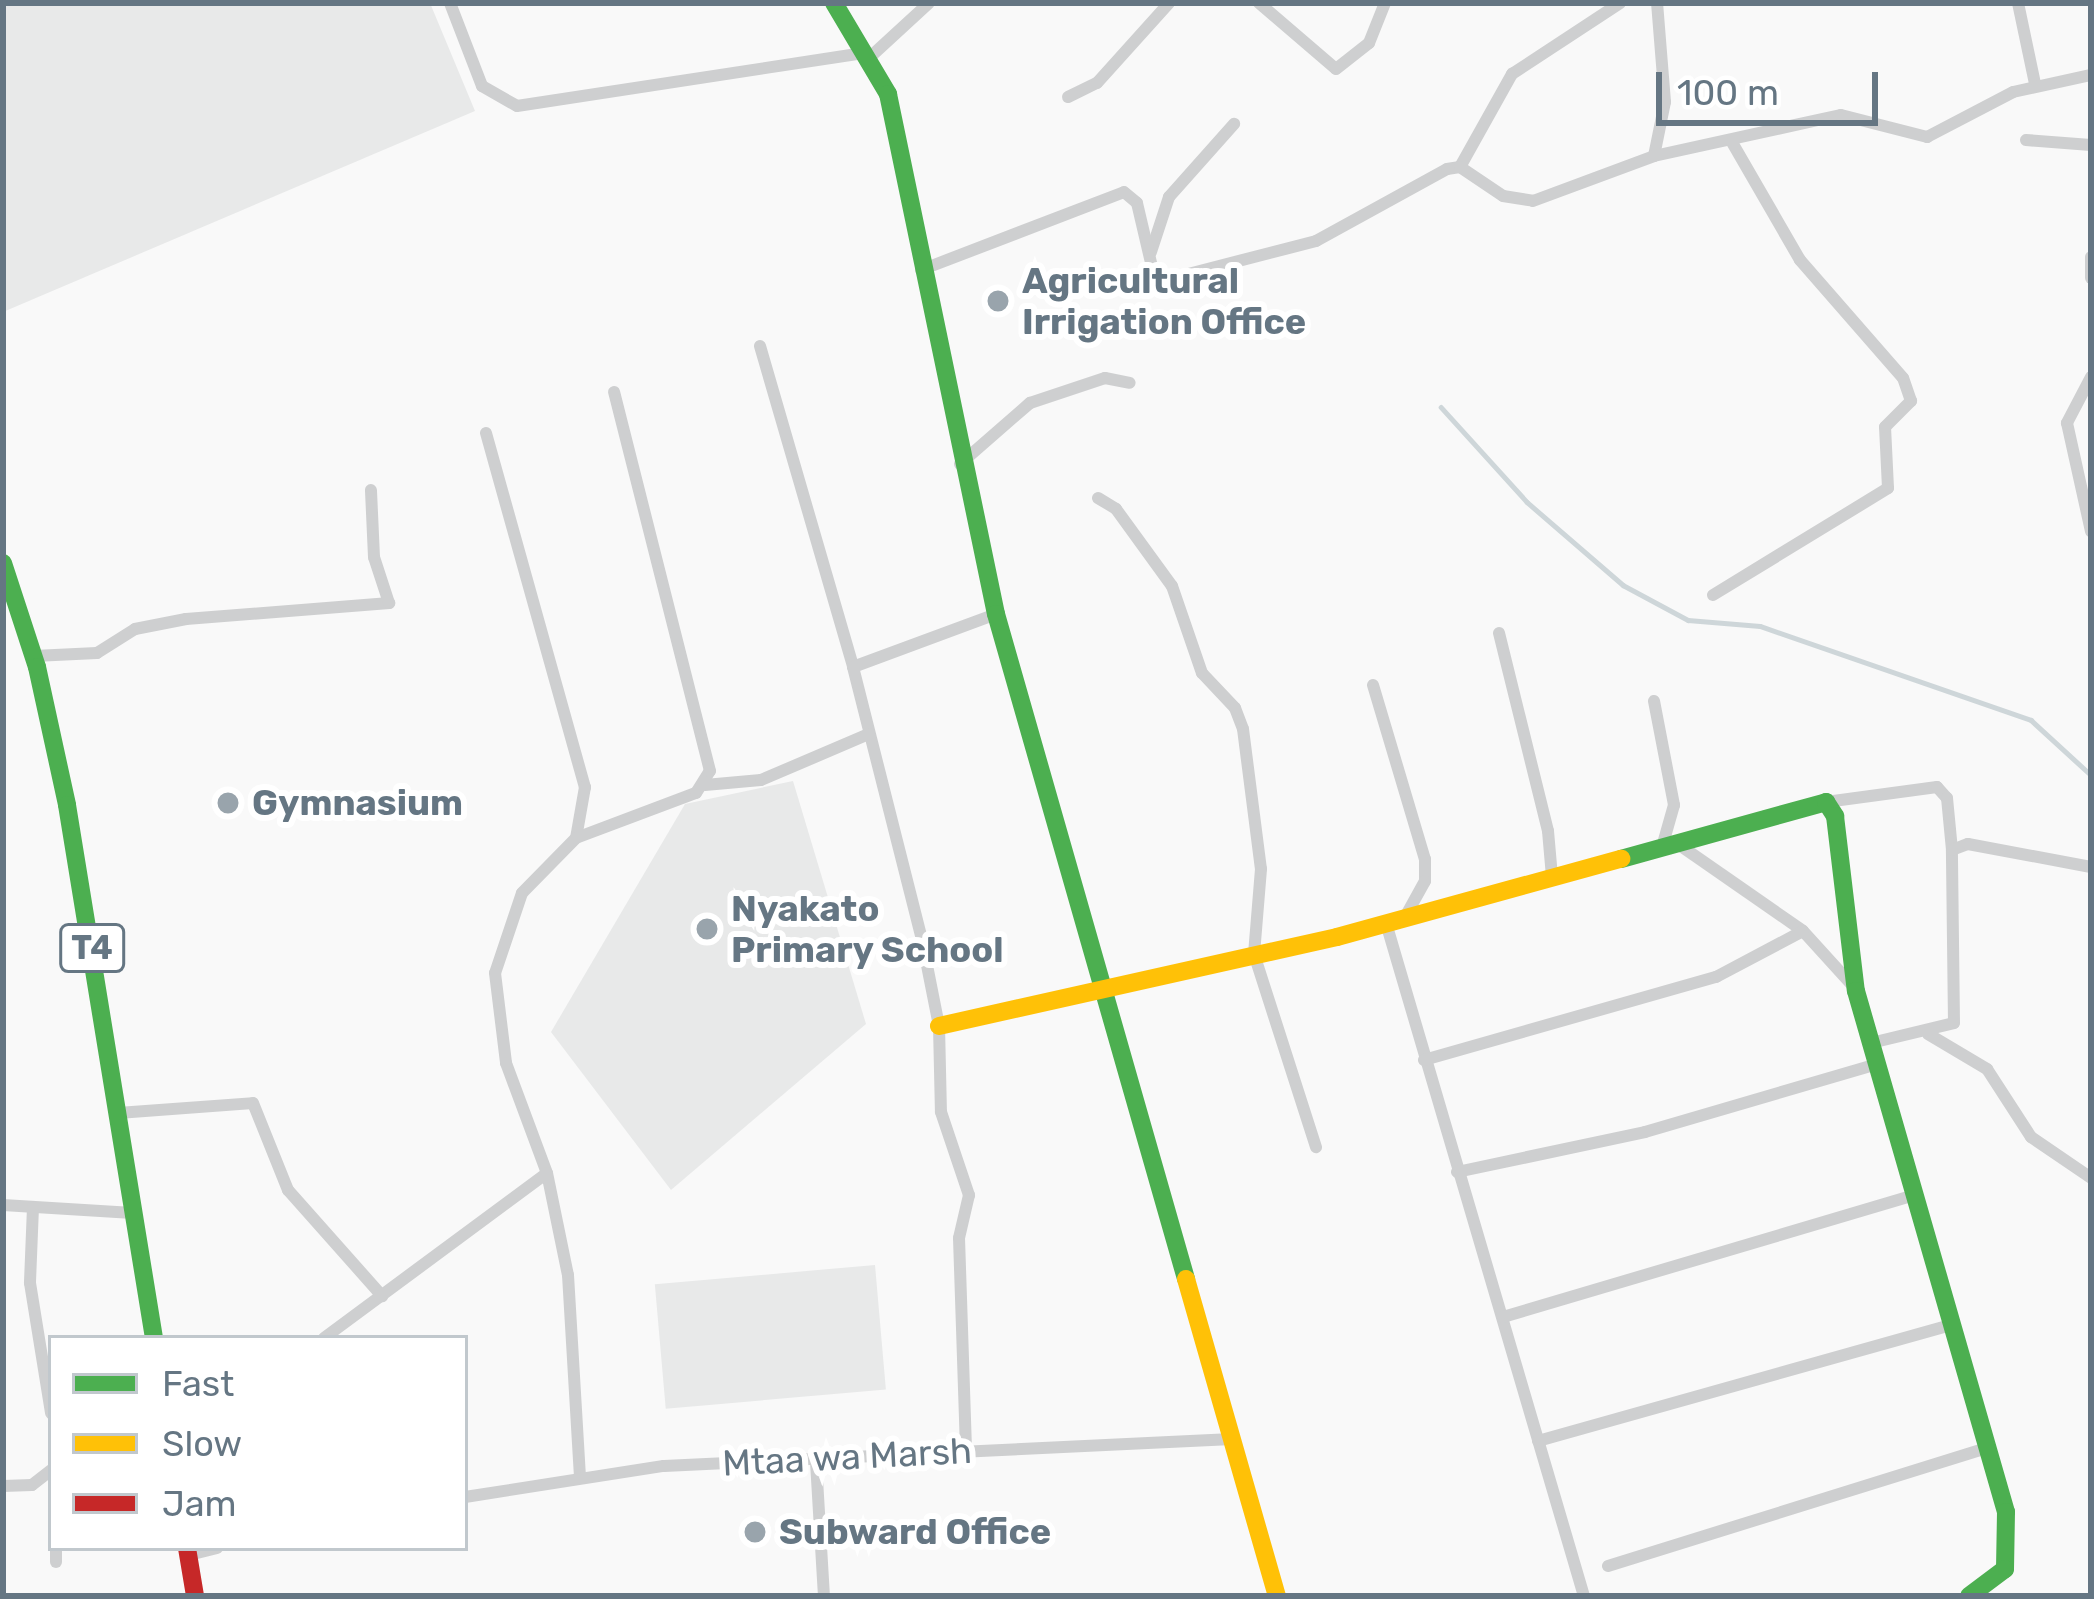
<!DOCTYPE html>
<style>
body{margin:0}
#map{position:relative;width:2094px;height:1599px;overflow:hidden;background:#f9f9f9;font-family:Rubik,sans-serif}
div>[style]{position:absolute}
.built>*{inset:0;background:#e8e9e9;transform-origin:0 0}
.stream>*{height:4.5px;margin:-2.25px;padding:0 2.25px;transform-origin:2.25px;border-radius:2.25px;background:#ced6d9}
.street>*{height:12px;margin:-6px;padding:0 6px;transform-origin:6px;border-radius:6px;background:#cecfd0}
.fast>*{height:18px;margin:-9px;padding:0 9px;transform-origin:9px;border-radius:9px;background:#4caf50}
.slow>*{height:18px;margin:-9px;padding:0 9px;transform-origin:9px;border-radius:9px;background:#ffc107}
.jam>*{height:18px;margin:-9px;padding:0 9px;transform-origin:9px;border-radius:9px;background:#c62828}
.dots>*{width:33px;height:33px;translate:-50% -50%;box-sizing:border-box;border:6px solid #fff;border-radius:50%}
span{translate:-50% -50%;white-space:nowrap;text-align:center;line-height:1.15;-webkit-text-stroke:12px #fff;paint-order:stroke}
.shield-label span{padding:3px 9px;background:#fff;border:3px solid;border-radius:9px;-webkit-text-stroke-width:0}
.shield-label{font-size:33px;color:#657683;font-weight:700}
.poi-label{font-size:36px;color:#657683;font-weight:700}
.left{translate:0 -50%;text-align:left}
.street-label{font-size:36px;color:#657683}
.frame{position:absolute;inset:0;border:6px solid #657683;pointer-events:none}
.legend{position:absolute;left:48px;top:1335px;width:420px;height:216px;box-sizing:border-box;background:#fff;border:3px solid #c1c8cd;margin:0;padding:15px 21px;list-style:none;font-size:36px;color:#657683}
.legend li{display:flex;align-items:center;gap:24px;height:60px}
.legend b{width:60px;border:3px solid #c1c8cd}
.scale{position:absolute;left:1656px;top:72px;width:222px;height:54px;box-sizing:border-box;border:6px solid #657683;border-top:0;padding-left:15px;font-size:36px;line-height:42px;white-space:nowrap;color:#657683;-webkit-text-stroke:9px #fff;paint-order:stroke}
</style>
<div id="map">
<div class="built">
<div style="clip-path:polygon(3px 3px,430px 3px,475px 111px,3px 312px)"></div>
<div style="clip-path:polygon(793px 781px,866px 1024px,671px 1190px,551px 1032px,685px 804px)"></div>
<div style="left:875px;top:1265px;width:125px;height:221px;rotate:85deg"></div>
</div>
<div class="stream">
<div style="left:1441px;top:407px;width:128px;rotate:47.8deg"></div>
<div style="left:1527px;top:502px;width:127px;rotate:40.8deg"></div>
<div style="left:1623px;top:585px;width:74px;rotate:28.3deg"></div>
<div style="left:1688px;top:620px;width:72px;rotate:4.8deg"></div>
<div style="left:1760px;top:626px;width:287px;rotate:19.1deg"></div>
<div style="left:2031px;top:720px;width:81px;rotate:42.5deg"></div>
</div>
<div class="street">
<div style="left:450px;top:3px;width:89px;rotate:68.9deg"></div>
<div style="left:482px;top:86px;width:40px;rotate:29.7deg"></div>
<div style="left:517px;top:106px;width:349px;rotate:-8.7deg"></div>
<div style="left:1259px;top:3px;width:101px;rotate:40.6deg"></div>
<div style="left:1336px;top:69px;width:42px;rotate:-38.2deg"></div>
<div style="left:1369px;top:43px;width:43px;rotate:-68.2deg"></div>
<div style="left:2018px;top:3px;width:83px;rotate:78.1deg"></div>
<div style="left:868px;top:59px;width:83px;rotate:-42.6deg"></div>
<div style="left:1068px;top:97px;width:32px;rotate:-26deg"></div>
<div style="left:1097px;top:83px;width:108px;rotate:-48deg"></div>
<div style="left:2026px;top:140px;width:65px;rotate:4.4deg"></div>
<div style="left:1654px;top:156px;width:55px;rotate:-78.5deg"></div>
<div style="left:1665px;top:102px;width:99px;rotate:-94.6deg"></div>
<div style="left:1460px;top:167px;width:107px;rotate:-60.8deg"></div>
<div style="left:1512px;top:74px;width:129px;rotate:-33.3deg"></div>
<div style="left:1151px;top:252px;width:58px;rotate:-71.9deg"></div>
<div style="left:1169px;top:197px;width:98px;rotate:-48.3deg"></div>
<div style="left:2091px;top:257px;width:21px;rotate:90deg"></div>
<div style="left:921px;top:270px;width:217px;rotate:-21deg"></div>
<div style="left:1124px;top:192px;width:17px;rotate:40deg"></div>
<div style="left:1137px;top:203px;width:70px;rotate:76.8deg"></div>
<div style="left:1153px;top:271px;width:18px;rotate:27deg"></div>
<div style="left:1169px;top:279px;width:152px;rotate:-14.5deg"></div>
<div style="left:1316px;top:241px;width:149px;rotate:-28.8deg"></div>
<div style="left:1447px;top:169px;width:13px;rotate:-9deg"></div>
<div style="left:1460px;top:167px;width:52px;rotate:34deg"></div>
<div style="left:1503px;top:196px;width:30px;rotate:9deg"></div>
<div style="left:1533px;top:201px;width:129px;rotate:-20.4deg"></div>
<div style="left:1654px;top:156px;width:191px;rotate:-12.4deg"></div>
<div style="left:1841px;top:115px;width:89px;rotate:14.3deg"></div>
<div style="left:1927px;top:137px;width:97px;rotate:-27.6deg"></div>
<div style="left:2013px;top:92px;width:80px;rotate:-12.3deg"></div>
<div style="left:760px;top:346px;width:334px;rotate:73.8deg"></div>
<div style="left:853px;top:667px;width:153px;rotate:-20.3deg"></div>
<div style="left:2091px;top:377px;width:52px;rotate:117.6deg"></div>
<div style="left:2067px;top:423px;width:111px;rotate:77.5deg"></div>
<div style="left:486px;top:433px;width:368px;rotate:74.4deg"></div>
<div style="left:585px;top:787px;width:52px;rotate:100deg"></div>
<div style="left:576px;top:838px;width:77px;rotate:134.5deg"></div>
<div style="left:522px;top:893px;width:84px;rotate:108.6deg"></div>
<div style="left:495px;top:973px;width:91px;rotate:83deg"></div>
<div style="left:506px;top:1063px;width:117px;rotate:69.6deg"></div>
<div style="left:547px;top:1173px;width:104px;rotate:78.4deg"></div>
<div style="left:568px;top:1275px;width:202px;rotate:86.6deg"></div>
<div style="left:960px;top:464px;width:93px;rotate:-41.1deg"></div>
<div style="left:1030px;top:403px;width:79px;rotate:-18.4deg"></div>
<div style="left:1105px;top:378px;width:25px;rotate:11deg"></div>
<div style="left:1098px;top:498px;width:21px;rotate:31deg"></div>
<div style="left:1116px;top:509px;width:95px;rotate:54deg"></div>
<div style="left:1172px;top:586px;width:92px;rotate:71deg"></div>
<div style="left:1202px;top:673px;width:48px;rotate:46.7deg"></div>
<div style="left:1235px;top:708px;width:22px;rotate:69deg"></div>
<div style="left:1243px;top:729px;width:141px;rotate:82.7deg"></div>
<div style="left:1261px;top:869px;width:85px;rotate:94.7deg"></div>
<div style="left:1254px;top:954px;width:203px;rotate:72.2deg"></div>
<div style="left:1713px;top:595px;width:205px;rotate:-31.4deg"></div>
<div style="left:1888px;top:488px;width:61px;rotate:-92.8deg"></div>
<div style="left:1885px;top:427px;width:37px;rotate:-45deg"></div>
<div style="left:1911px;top:401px;width:24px;rotate:-109deg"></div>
<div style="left:1903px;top:378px;width:157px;rotate:-131.1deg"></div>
<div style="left:1800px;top:260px;width:136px;rotate:-120deg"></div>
<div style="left:1499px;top:633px;width:204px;rotate:76.1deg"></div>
<div style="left:1548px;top:831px;width:46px;rotate:85deg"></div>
<div style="left:34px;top:656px;width:63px;rotate:-2.7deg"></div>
<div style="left:97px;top:653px;width:45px;rotate:-32.3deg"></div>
<div style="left:135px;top:629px;width:52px;rotate:-11.1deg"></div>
<div style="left:186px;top:619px;width:204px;rotate:-4.5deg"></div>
<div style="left:389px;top:603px;width:48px;rotate:-108.1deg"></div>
<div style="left:374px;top:557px;width:67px;rotate:-92.6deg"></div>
<div style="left:853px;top:667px;width:276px;rotate:75.8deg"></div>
<div style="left:921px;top:935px;width:93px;rotate:78.8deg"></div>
<div style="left:939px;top:1026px;width:86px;rotate:88.7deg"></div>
<div style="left:941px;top:1112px;width:88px;rotate:71.4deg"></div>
<div style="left:969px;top:1195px;width:44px;rotate:103.1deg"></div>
<div style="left:959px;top:1238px;width:211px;rotate:88.1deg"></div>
<div style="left:1373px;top:685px;width:182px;rotate:73.4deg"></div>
<div style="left:1425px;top:859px;width:22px;rotate:90deg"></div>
<div style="left:1425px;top:881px;width:39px;rotate:119deg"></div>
<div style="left:1654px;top:701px;width:106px;rotate:79.1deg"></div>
<div style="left:1674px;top:805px;width:44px;rotate:105.9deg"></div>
<div style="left:705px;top:785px;width:56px;rotate:-5.1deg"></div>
<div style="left:761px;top:780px;width:117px;rotate:-23.1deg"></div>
<div style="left:1826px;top:802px;width:112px;rotate:-7.7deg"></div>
<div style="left:1937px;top:787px;width:15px;rotate:48deg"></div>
<div style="left:1947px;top:798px;width:52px;rotate:84.5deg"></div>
<div style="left:576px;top:838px;width:128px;rotate:-20.6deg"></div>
<div style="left:696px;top:793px;width:26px;rotate:-58deg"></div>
<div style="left:710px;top:771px;width:391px;rotate:-104.2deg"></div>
<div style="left:1678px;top:844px;width:152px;rotate:34.8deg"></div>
<div style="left:1803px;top:931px;width:73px;rotate:47.8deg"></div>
<div style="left:1386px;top:923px;width:702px;rotate:73.61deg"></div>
<div style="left:1928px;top:1034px;width:69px;rotate:30.7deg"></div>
<div style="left:1987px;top:1069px;width:81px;rotate:57.1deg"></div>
<div style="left:2031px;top:1137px;width:73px;rotate:34.3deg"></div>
<div style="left:1871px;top:1043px;width:85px;rotate:-13.5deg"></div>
<div style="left:1954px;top:1023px;width:173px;rotate:-90.7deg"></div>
<div style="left:1952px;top:850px;width:17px;rotate:-21deg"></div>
<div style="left:1968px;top:844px;width:125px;rotate:10.6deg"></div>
<div style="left:1424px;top:1060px;width:304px;rotate:-15.9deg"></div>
<div style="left:1716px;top:977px;width:98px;rotate:-27.9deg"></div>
<div style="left:118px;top:1113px;width:135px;rotate:-4.2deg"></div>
<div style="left:253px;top:1103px;width:94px;rotate:68.1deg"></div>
<div style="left:288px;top:1190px;width:142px;rotate:48.4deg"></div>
<div style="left:1457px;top:1172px;width:192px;rotate:-12deg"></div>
<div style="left:1645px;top:1132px;width:242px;rotate:-16.3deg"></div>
<div style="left:3px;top:1205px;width:130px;rotate:3.5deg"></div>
<div style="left:33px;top:1207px;width:76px;rotate:92.3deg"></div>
<div style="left:30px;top:1283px;width:132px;rotate:80.8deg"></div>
<div style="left:1503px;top:1317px;width:431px;rotate:-16.5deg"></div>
<div style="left:324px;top:1338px;width:277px;rotate:-36.5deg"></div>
<div style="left:1538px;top:1441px;width:432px;rotate:-15.7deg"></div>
<div style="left:816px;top:1462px;width:134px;rotate:86.6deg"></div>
<div style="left:3px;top:1486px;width:29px;rotate:-2deg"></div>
<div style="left:32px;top:1485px;width:24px;rotate:-38deg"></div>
<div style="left:465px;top:1497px;width:201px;rotate:-8.9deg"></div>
<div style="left:664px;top:1466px;width:569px;rotate:-2.72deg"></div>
<div style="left:56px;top:1548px;width:14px;rotate:90deg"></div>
<div style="left:189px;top:1555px;width:29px;rotate:-14deg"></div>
<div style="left:1608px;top:1566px;width:400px;rotate:-17.3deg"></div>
</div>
<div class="fast">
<div style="left:834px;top:3px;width:106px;rotate:59.3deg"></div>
<div style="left:888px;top:94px;width:531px;rotate:78.27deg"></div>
<div style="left:996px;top:614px;width:692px;rotate:74.05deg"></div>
<div style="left:3px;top:563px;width:109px;rotate:71.9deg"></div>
<div style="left:37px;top:667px;width:141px;rotate:77.7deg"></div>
<div style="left:67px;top:805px;width:540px;rotate:80.73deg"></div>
<div style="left:1621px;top:859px;width:213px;rotate:-15.5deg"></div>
<div style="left:1826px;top:802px;width:17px;rotate:57deg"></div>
<div style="left:1835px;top:816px;width:176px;rotate:83.2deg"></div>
<div style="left:1856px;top:991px;width:542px;rotate:73.94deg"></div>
<div style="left:2006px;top:1512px;width:57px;rotate:91deg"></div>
<div style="left:2005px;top:1569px;width:45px;rotate:143.1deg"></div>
</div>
<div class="slow">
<div style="left:939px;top:1026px;width:408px;rotate:-12.6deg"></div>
<div style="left:1337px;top:937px;width:295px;rotate:-15.4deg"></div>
<div style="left:1186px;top:1279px;width:330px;rotate:74deg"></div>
</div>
<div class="jam">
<div style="left:187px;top:1548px;width:49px;rotate:80.5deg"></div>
</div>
<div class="dots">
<div style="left:998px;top:301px;background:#99a4ac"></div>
<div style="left:228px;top:803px;background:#99a4ac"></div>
<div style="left:707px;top:929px;background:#99a4ac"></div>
<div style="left:755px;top:1532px;background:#99a4ac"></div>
</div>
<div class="shield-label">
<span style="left:92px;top:948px">T4</span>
</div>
<div class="poi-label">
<span class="left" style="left:1022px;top:301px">Agricultural<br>Irrigation Office</span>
<span class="left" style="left:252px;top:803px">Gymnasium</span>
<span class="left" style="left:731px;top:929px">Nyakato<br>Primary School</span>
<span class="left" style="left:779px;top:1532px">Subward Office</span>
</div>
<div class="street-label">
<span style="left:847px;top:1457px;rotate:-3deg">Mtaa wa Marsh</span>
</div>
<div class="frame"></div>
<ul class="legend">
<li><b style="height:15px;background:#4caf50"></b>Fast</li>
<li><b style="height:15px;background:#ffc107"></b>Slow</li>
<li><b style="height:15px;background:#c62828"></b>Jam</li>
</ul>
<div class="scale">100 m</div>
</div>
